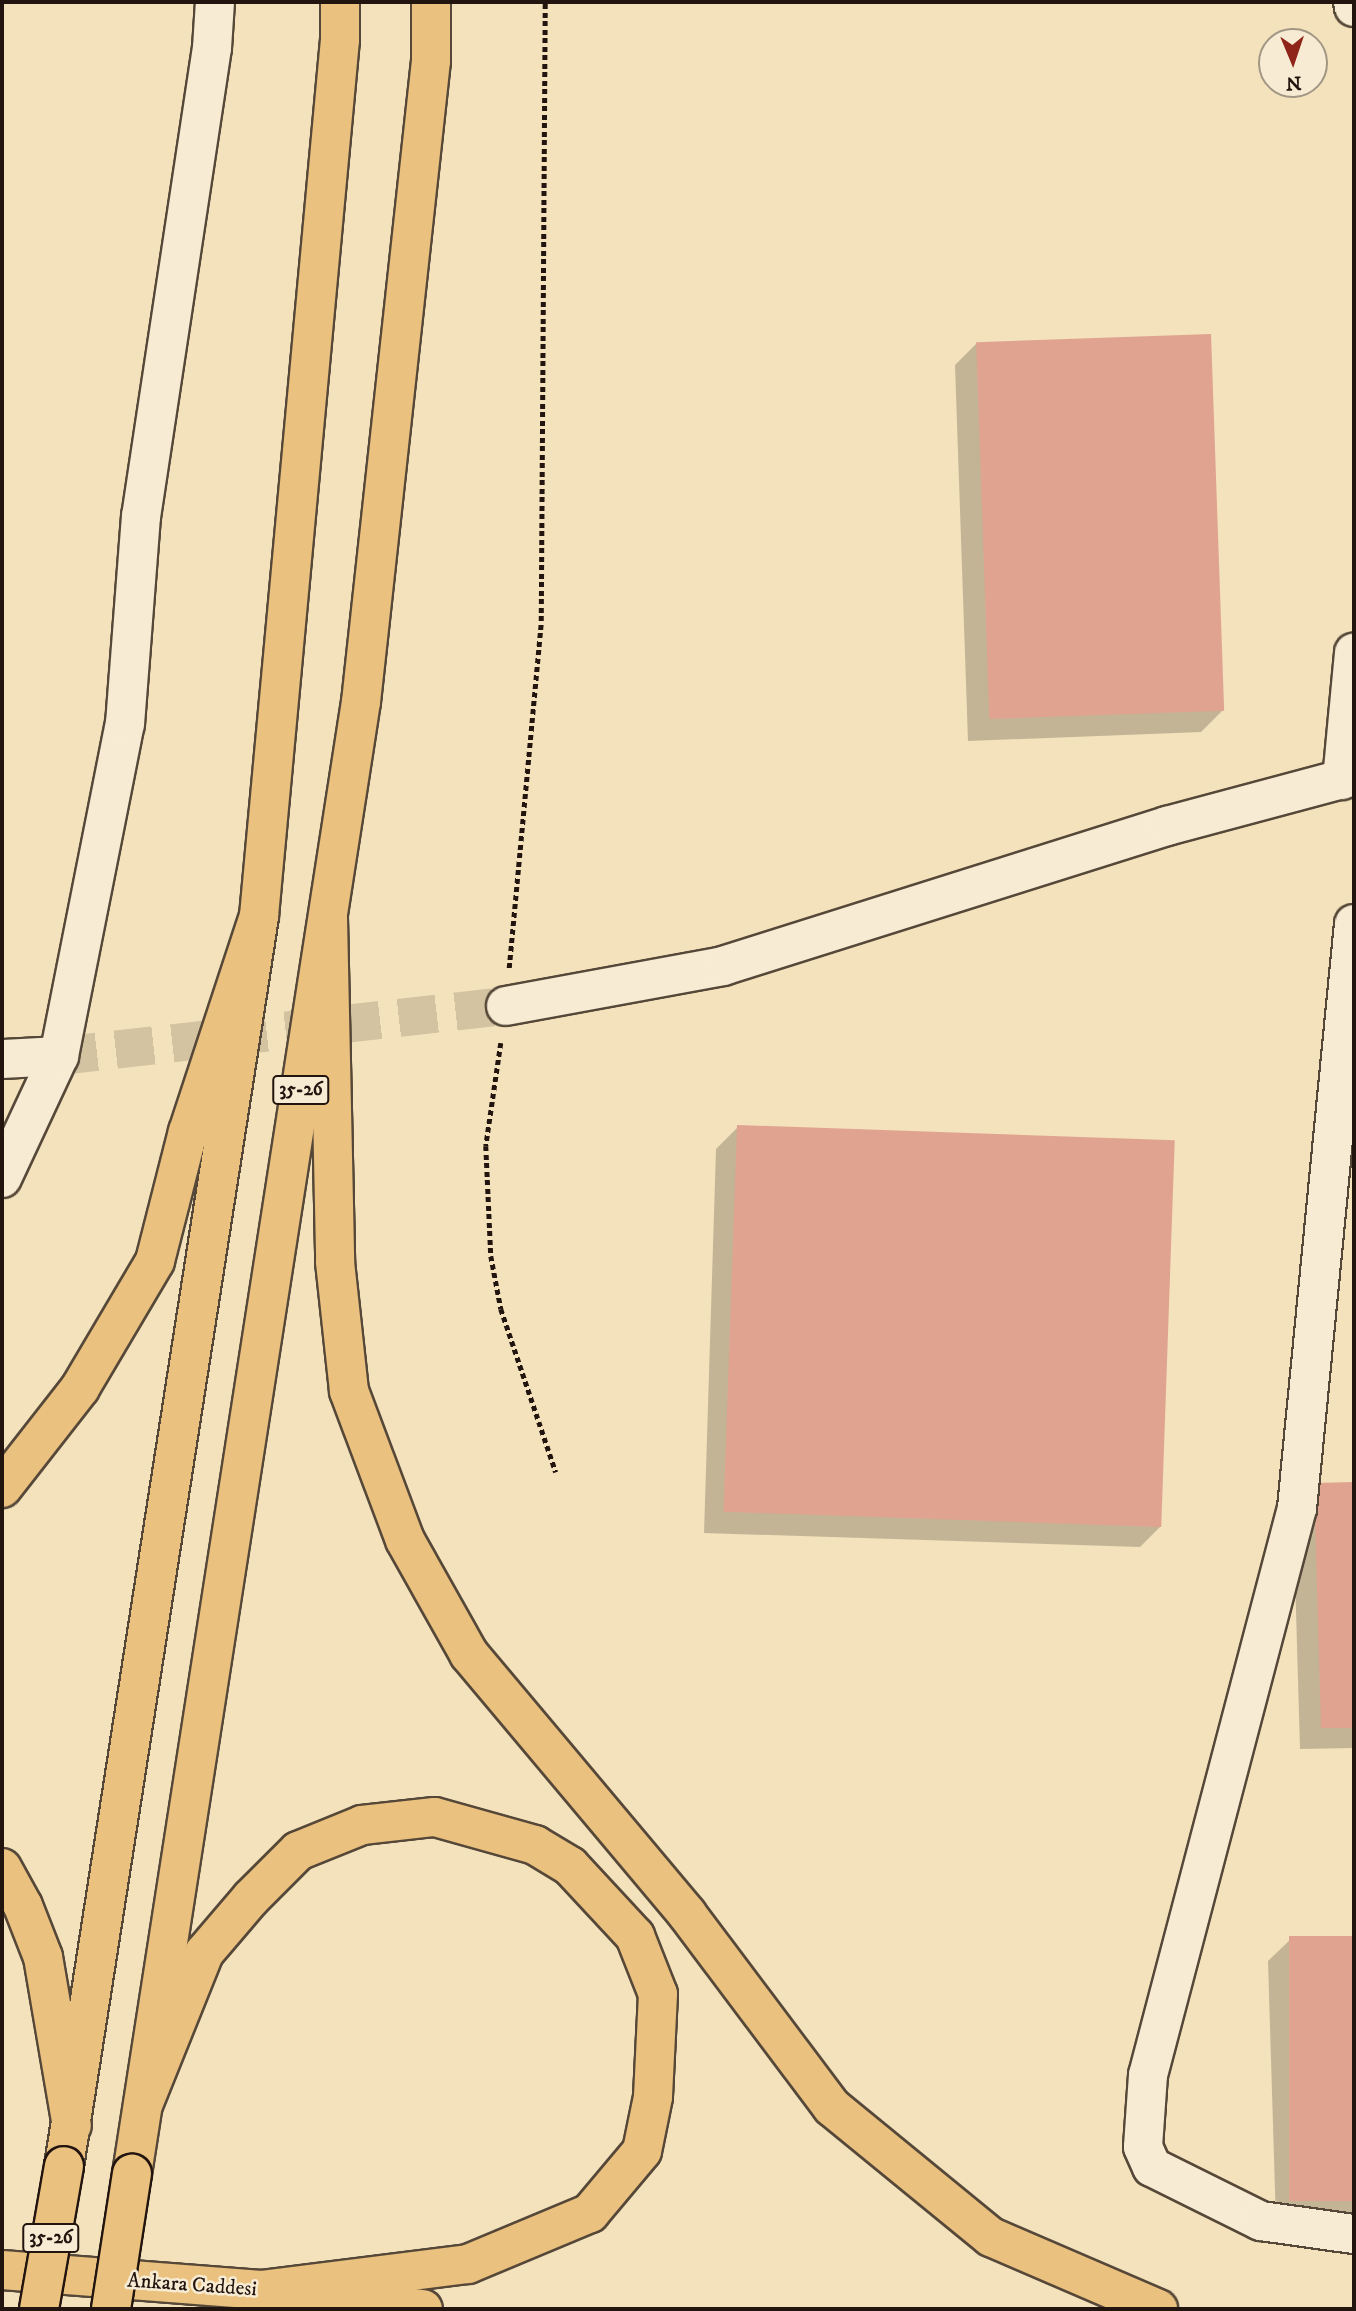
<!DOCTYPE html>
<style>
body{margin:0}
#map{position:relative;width:1356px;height:2311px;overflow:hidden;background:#f3e2bb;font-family:"IM FELL DW Pica",serif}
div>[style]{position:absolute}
.shadow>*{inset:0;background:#0003}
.building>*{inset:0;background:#e0a390;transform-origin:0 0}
.tertiary-tunnel>*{height:38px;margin-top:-19px;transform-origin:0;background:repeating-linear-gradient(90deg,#d4c3a1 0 38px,transparent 0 57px)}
.path>*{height:4.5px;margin-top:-2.25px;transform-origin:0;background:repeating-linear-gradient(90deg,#22140e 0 5px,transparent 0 8.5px)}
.roads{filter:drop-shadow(2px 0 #564839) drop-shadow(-2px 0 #564839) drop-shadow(0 2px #564839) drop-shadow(0 -2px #564839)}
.minor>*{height:38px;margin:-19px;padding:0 19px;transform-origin:19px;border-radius:19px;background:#f7ecd3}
.tertiary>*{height:38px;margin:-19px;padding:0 19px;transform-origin:19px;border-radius:19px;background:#f7ecd3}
.primary>*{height:38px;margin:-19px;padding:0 19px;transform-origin:19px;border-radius:19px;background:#eac17e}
.trunk>*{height:38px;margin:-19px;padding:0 19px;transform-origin:19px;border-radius:19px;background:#eac17e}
.bridges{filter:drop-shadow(2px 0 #22140e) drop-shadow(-2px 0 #22140e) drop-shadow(0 2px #22140e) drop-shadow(0 -2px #22140e)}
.primary-bridge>*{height:38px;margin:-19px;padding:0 19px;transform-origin:19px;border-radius:19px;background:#eac17e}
span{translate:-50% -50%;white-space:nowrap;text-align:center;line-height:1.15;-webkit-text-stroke:5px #f7ecd3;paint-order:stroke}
.shield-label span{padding:2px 5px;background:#f7ecd3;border:2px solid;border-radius:5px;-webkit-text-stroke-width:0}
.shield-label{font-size:19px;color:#22140e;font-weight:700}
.street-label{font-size:21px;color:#22140e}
.frame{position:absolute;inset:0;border:4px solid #22140e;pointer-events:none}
.north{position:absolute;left:1258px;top:28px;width:70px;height:70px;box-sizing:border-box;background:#f7ecd3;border:2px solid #a29684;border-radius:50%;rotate:178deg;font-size:19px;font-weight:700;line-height:28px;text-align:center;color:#22140e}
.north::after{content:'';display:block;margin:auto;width:24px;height:32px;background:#8f2418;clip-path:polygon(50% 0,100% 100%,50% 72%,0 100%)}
</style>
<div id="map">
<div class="shadow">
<div style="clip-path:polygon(977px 343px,1222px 711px,1201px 732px,968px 741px,955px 365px)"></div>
<div style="clip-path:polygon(738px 1127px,1161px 1526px,1140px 1547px,704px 1533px,716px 1149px)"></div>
<div style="clip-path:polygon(1354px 1483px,1354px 1748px,1300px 1749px,1293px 1506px,1315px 1484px)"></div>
<div style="clip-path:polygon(1354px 1938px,1354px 2221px,1276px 2223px,1268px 1961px,1290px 1940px)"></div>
</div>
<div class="building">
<div style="left:1211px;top:334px;width:377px;height:235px;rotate:88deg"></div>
<div style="left:737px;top:1125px;width:438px;height:387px;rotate:2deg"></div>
<div style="clip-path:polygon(1354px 1482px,1354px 1728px,1321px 1728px,1314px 1483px)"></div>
<div style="left:1354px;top:1936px;width:265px;height:65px;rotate:90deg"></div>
</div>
<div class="tertiary-tunnel">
<div style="left:59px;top:1056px;width:450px;rotate:-6.4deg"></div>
</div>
<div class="path">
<div style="left:509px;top:968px;width:348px;rotate:-84.7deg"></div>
<div style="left:541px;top:621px;width:619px;rotate:-89.63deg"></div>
<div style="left:501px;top:1043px;width:104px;rotate:98.3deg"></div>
<div style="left:486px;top:1146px;width:110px;rotate:87.4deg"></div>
<div style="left:491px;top:1256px;width:54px;rotate:79.3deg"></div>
<div style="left:501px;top:1309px;width:172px;rotate:71.4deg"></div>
</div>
<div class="roads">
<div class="minor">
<div style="left:1353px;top:2px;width:5px;rotate:79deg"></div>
<div style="left:1342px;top:780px;width:128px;rotate:-84.6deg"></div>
<div style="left:1354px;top:924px;width:587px;rotate:95.57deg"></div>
<div style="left:1297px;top:1508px;width:586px;rotate:104.72deg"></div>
<div style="left:1148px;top:2075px;width:72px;rotate:94deg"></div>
<div style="left:1143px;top:2147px;width:22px;rotate:66deg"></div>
<div style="left:1152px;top:2167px;width:122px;rotate:26.4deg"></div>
<div style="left:1261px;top:2221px;width:94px;rotate:8deg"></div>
<div style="left:2px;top:1178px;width:135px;rotate:-65deg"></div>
<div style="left:59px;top:1056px;width:338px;rotate:-78.8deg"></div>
<div style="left:125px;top:724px;width:208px;rotate:-85.6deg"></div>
<div style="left:141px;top:517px;width:474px;rotate:-81.4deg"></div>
<div style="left:212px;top:48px;width:46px;rotate:-86.3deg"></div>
</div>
<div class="tertiary">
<div style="left:506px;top:1006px;width:221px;rotate:-10.4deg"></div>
<div style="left:723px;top:966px;width:466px;rotate:-17.5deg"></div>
<div style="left:1167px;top:826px;width:194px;rotate:-15deg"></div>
<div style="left:2px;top:1059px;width:57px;rotate:-3deg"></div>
</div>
<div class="primary">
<div style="left:64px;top:2166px;width:1265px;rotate:-81.13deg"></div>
<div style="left:259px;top:916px;width:880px;rotate:-84.72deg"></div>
<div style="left:340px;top:40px;width:38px;rotate:-90deg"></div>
<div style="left:132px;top:2174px;width:1490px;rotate:-81.16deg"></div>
<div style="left:361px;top:702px;width:645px;rotate:-83.77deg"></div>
<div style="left:431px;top:61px;width:59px;rotate:-90deg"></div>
</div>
<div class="trunk">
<div style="left:328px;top:918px;width:344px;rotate:88.8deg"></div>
<div style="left:335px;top:1262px;width:130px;rotate:83.8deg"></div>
<div style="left:349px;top:1391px;width:159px;rotate:69.4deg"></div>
<div style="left:405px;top:1540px;width:131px;rotate:60.7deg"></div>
<div style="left:469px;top:1654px;width:339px;rotate:50deg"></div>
<div style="left:687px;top:1914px;width:241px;rotate:53.1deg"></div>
<div style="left:832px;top:2107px;width:205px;rotate:39.3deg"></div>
<div style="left:991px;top:2237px;width:182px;rotate:23.3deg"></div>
<div style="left:2px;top:1488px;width:127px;rotate:-52deg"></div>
<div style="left:80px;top:1388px;width:147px;rotate:-59.4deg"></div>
<div style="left:155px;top:1261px;width:133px;rotate:-75.7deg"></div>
<div style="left:188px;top:1132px;width:227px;rotate:-71.8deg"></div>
<div style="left:2px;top:1868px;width:43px;rotate:61.1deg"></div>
<div style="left:23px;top:1906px;width:55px;rotate:68.6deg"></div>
<div style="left:43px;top:1957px;width:171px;rotate:80.3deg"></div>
<div style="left:143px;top:2105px;width:164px;rotate:-68.1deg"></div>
<div style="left:204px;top:1953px;width:72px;rotate:-49.5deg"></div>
<div style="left:251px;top:1898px;width:66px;rotate:-45deg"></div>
<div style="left:298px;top:1851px;width:69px;rotate:-22.1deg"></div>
<div style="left:362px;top:1825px;width:73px;rotate:-6.3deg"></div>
<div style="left:435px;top:1817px;width:104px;rotate:15.6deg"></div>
<div style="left:535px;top:1845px;width:41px;rotate:31deg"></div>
<div style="left:570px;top:1866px;width:96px;rotate:47.1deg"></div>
<div style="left:635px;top:1936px;width:62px;rotate:68.4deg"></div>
<div style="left:658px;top:1994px;width:103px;rotate:92.8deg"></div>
<div style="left:653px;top:2097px;width:55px;rotate:101.5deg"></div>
<div style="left:642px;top:2151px;width:81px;rotate:130deg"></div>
<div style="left:590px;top:2213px;width:132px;rotate:157.3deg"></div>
<div style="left:468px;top:2264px;width:209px;rotate:172.8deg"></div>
<div style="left:2px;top:2270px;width:260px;rotate:4.4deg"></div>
<div style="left:261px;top:2290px;width:163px;rotate:6.7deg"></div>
</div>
</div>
<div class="bridges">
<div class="primary-bridge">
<div style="left:39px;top:2309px;width:145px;rotate:-80.1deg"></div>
<div style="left:111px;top:2309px;width:137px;rotate:-81.2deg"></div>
</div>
</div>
<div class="shield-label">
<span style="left:301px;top:1090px">35-26</span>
<span style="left:51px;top:2238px">35-26</span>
</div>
<div class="street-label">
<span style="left:192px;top:2285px;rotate:4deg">Ankara Caddesi</span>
</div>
<div class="frame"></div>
<div class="north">N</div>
</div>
